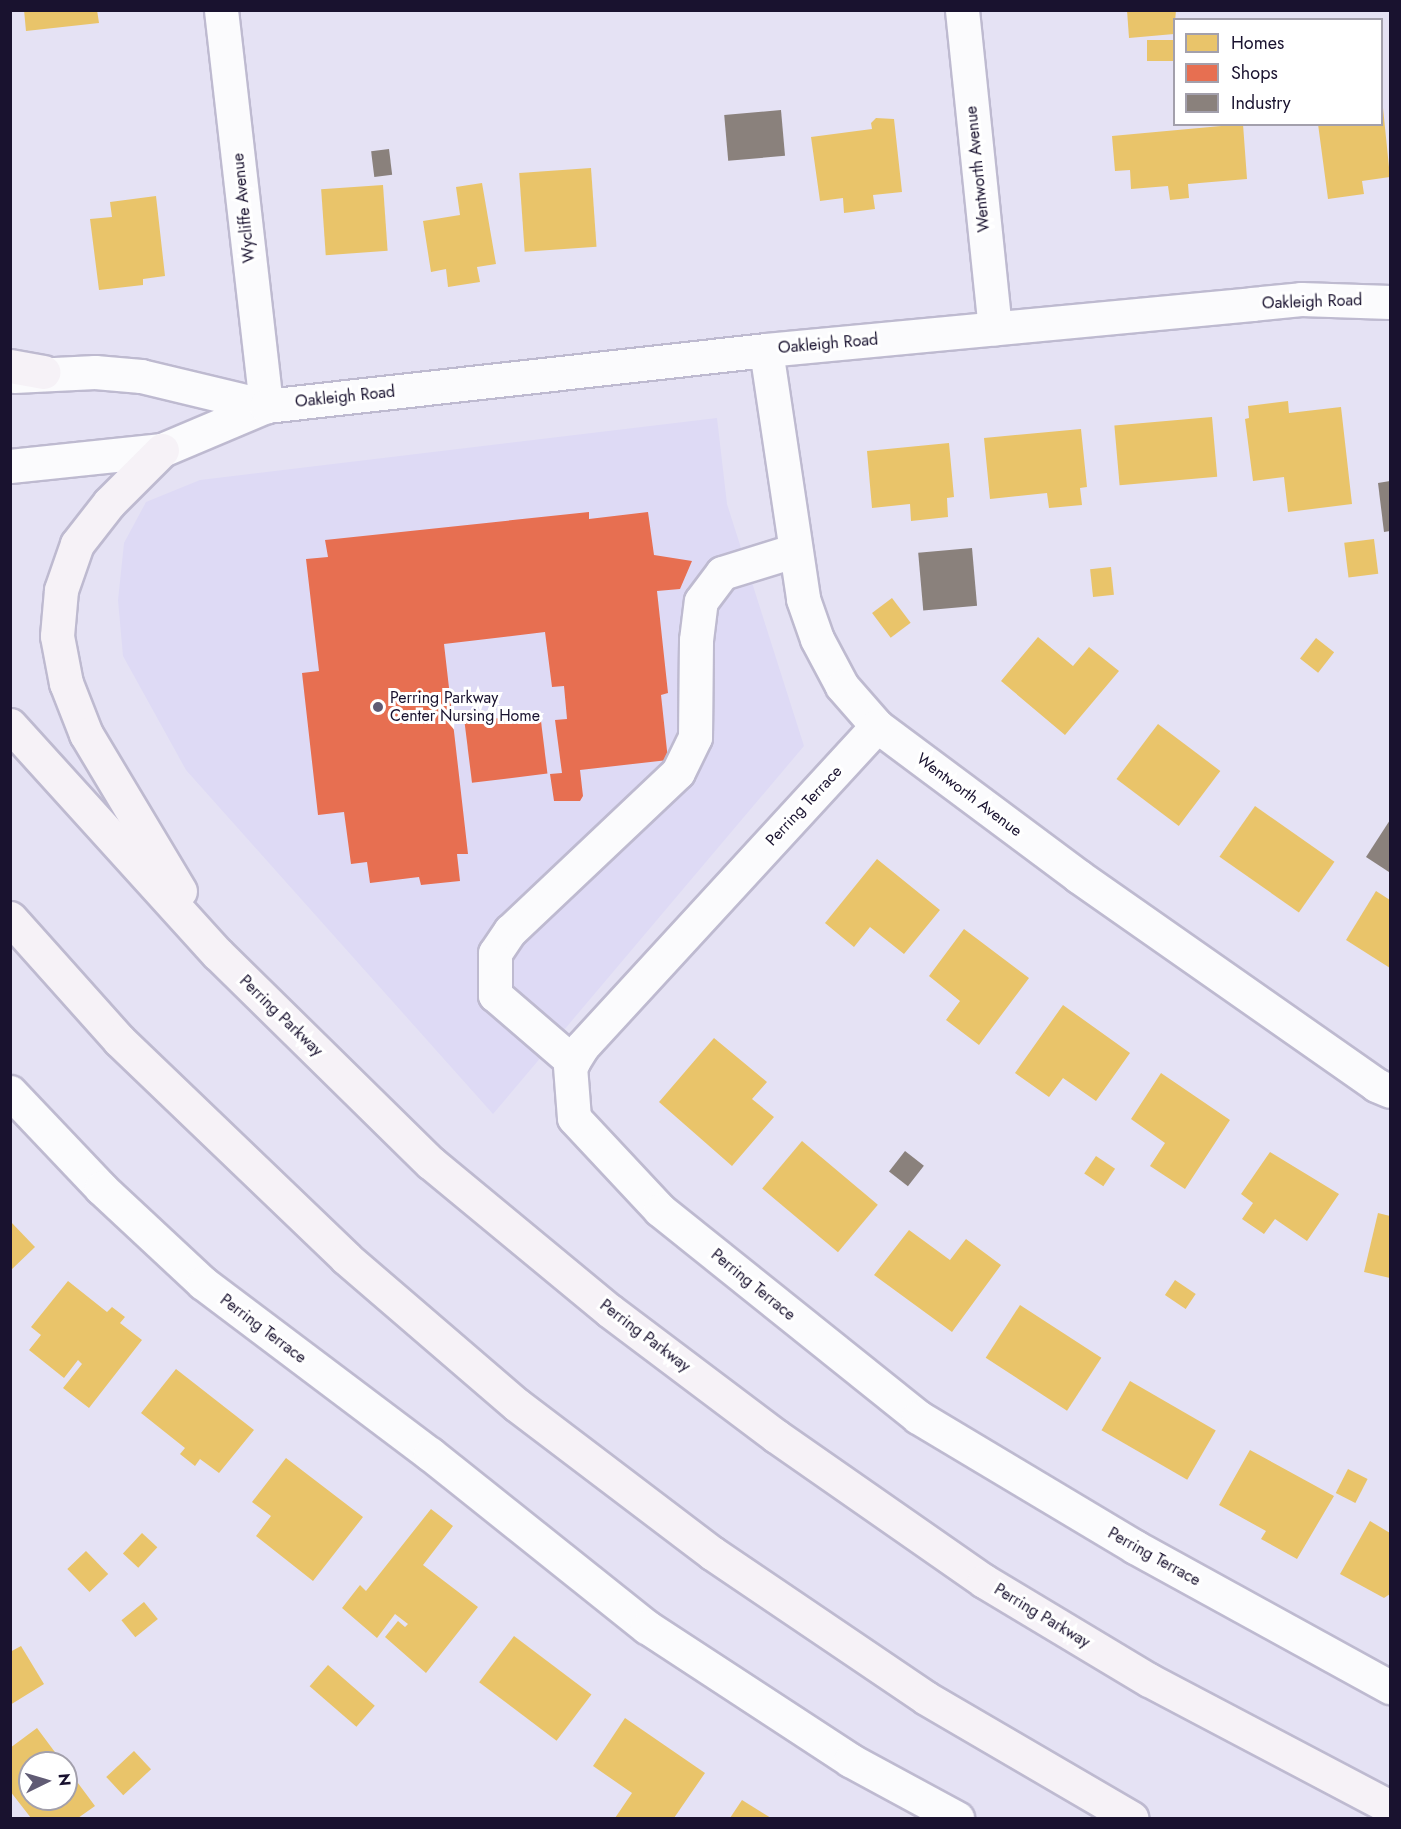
<!DOCTYPE html>
<style>
body{margin:0}
#map{position:relative;width:1401px;height:1829px;overflow:hidden;background:#e5e2f4;font-family:Jost,sans-serif}
div>[style]{position:absolute}
.built>*{inset:0;background:#dedaf5}
.homes>*{inset:0;background:#e9c46a;transform-origin:0 0}
.shops>*{inset:0;background:#e76f51;transform-origin:0 0}
.industry>*{inset:0;background:#8a817c;transform-origin:0 0}
.roads{filter:drop-shadow(2px 0 #bebad0) drop-shadow(-2px 0 #bebad0) drop-shadow(0 2px #bebad0) drop-shadow(0 -2px #bebad0)}
.minor>*{height:33px;margin:-16.5px;padding:0 16.5px;transform-origin:16.5px;border-radius:16.5px;background:#fbfbfd}
.major>*{height:33px;margin:-16.5px;padding:0 16.5px;transform-origin:16.5px;border-radius:16.5px;background:#f6f2f7}
.dots>*{width:16px;height:16px;translate:-50% -50%;box-sizing:border-box;border:3px solid #fff;border-radius:50%}
span{translate:-50% -50%;white-space:nowrap;text-align:center;line-height:1.15;-webkit-text-stroke:6px #fff;paint-order:stroke}
.street-label{font-size:16px;color:#19122f}
.poi-label{font-size:16px;color:#19122f}
.left{translate:0 -50%;text-align:left}
.frame{position:absolute;inset:0;border:12px solid #19122f;pointer-events:none}
.legend{position:absolute;left:1173px;top:18px;width:210px;height:108px;box-sizing:border-box;background:#fff;border:2px solid #a3a0ac;margin:0;padding:8px 10px;list-style:none;font-size:18px;color:#19122f}
.legend li{display:flex;align-items:center;gap:12px;height:30px}
.legend b{width:30px;border:2px solid #a3a0ac}
.north{position:absolute;left:18px;top:1751px;width:60px;height:60px;box-sizing:border-box;background:#fff;border:2px solid #a3a0ac;border-radius:50%;rotate:85deg;font-size:16px;font-weight:700;line-height:24px;text-align:center;color:#19122f}
.north::after{content:'';display:block;margin:auto;width:21px;height:27px;background:#605b74;clip-path:polygon(50% 0,100% 100%,50% 72%,0 100%)}
</style>
<div id="map">
<div class="built">
<div style="clip-path:polygon(717px 418px,727px 504px,804px 746px,493px 1114px,186px 770px,123px 656px,118px 600px,124px 543px,146px 502px,200px 480px)"></div>
</div>
<div class="homes">
<div style="clip-path:polygon(24px 10px,97px 10px,99px 23px,26px 31px)"></div>
<div style="clip-path:polygon(1127px 10px,1176px 10px,1174px 34px,1129px 38px)"></div>
<div style="left:1174px;top:40px;width:21px;height:27px;rotate:90deg"></div>
<div style="clip-path:polygon(1382px 98px,1390px 177px,1362px 181px,1364px 194px,1328px 199px,1318px 124px,1382px 124px)"></div>
<div style="clip-path:polygon(876px 118px,894px 119px,902px 192px,873px 195px,875px 209px,844px 213px,843px 198px,820px 201px,811px 137px,872px 129px,871px 123px)"></div>
<div style="clip-path:polygon(1243px 124px,1247px 179px,1188px 184px,1189px 198px,1170px 200px,1168px 186px,1131px 189px,1130px 170px,1115px 171px,1112px 136px)"></div>
<div style="left:591px;top:168px;width:79px;height:72px;rotate:86deg"></div>
<div style="clip-path:polygon(482px 183px,496px 264px,477px 267px,480px 282px,448px 287px,446px 269px,431px 272px,423px 221px,460px 215px,456px 187px)"></div>
<div style="left:383px;top:185px;width:66px;height:62px;rotate:86deg"></div>
<div style="clip-path:polygon(156px 196px,165px 276px,143px 279px,143px 285px,99px 290px,90px 219px,112px 217px,110px 202px)"></div>
<div style="clip-path:polygon(1288px 401px,1289px 413px,1341px 407px,1352px 504px,1288px 512px,1284px 477px,1253px 481px,1245px 419px,1249px 418px,1248px 406px)"></div>
<div style="left:1212px;top:417px;width:60px;height:98px;rotate:85deg"></div>
<div style="clip-path:polygon(1081px 429px,1087px 487px,1080px 488px,1082px 505px,1049px 508px,1047px 493px,990px 499px,984px 438px)"></div>
<div style="clip-path:polygon(949px 443px,954px 497px,947px 498px,948px 517px,911px 521px,910px 504px,872px 508px,867px 451px)"></div>
<div style="left:1374px;top:539px;width:35px;height:30px;rotate:83deg"></div>
<div style="left:1111px;top:567px;width:28px;height:21px;rotate:84deg"></div>
<div style="left:892px;top:598px;width:31px;height:25px;rotate:53deg"></div>
<div style="clip-path:polygon(1038px 637px,1073px 666px,1089px 647px,1119px 671px,1065px 735px,1001px 681px)"></div>
<div style="left:1316px;top:638px;width:23px;height:26px;rotate:38deg"></div>
<div style="left:1158px;top:724px;width:78px;height:69px;rotate:37deg"></div>
<div style="left:1255px;top:806px;width:97px;height:62px;rotate:35deg"></div>
<div style="clip-path:polygon(877px 859px,940px 910px,904px 954px,870px 927px,854px 947px,825px 923px)"></div>
<div style="clip-path:polygon(1376px 891px,1390px 900px,1390px 968px,1346px 940px)"></div>
<div style="clip-path:polygon(964px 929px,1029px 978px,979px 1045px,946px 1020px,960px 1001px,929px 976px)"></div>
<div style="clip-path:polygon(1063px 1005px,1130px 1053px,1096px 1101px,1063px 1078px,1049px 1097px,1015px 1073px)"></div>
<div style="clip-path:polygon(714px 1038px,767px 1082px,752px 1099px,774px 1117px,732px 1166px,659px 1102px)"></div>
<div style="clip-path:polygon(1161px 1073px,1230px 1120px,1185px 1189px,1150px 1166px,1165px 1143px,1131px 1119px)"></div>
<div style="left:802px;top:1141px;width:99px;height:62px;rotate:40deg"></div>
<div style="clip-path:polygon(1270px 1152px,1339px 1194px,1307px 1241px,1275px 1219px,1264px 1234px,1242px 1219px,1253px 1203px,1241px 1194px)"></div>
<div style="left:1096px;top:1156px;width:23px;height:21px;rotate:34deg"></div>
<div style="clip-path:polygon(1378px 1213px,1390px 1216px,1390px 1278px,1364px 1272px)"></div>
<div style="clip-path:polygon(10px 1221px,35px 1247px,10px 1271px)"></div>
<div style="clip-path:polygon(909px 1230px,950px 1260px,966px 1239px,1001px 1265px,952px 1332px,874px 1275px)"></div>
<div style="left:1175px;top:1280px;width:25px;height:18px;rotate:34deg"></div>
<div style="clip-path:polygon(68px 1281px,107px 1312px,112px 1307px,125px 1317px,120px 1323px,142px 1340px,89px 1408px,63px 1388px,82px 1364px,78px 1360px,64px 1378px,29px 1350px,41px 1335px,31px 1327px)"></div>
<div style="left:1020px;top:1305px;width:97px;height:63px;rotate:33deg"></div>
<div style="clip-path:polygon(176px 1369px,254px 1430px,219px 1473px,200px 1459px,195px 1466px,180px 1454px,185px 1448px,141px 1413px)"></div>
<div style="left:1130px;top:1381px;width:99px;height:57px;rotate:30deg"></div>
<div style="clip-path:polygon(1250px 1450px,1334px 1496px,1297px 1559px,1261px 1539px,1266px 1531px,1219px 1505px)"></div>
<div style="clip-path:polygon(286px 1458px,363px 1517px,313px 1581px,256px 1536px,271px 1516px,252px 1502px)"></div>
<div style="left:1348px;top:1469px;width:22px;height:27px;rotate:27deg"></div>
<div style="clip-path:polygon(431px 1509px,453px 1526px,423px 1565px,478px 1607px,426px 1673px,385px 1637px,398px 1621px,405px 1627px,408px 1624px,395px 1614px,377px 1638px,342px 1608px,360px 1585px,366px 1591px)"></div>
<div style="clip-path:polygon(1370px 1521px,1390px 1533px,1390px 1594px,1384px 1598px,1340px 1574px)"></div>
<div style="left:142px;top:1533px;width:21px;height:28px;rotate:43deg"></div>
<div style="left:86px;top:1551px;width:32px;height:26px;rotate:46deg"></div>
<div style="left:144px;top:1602px;width:22px;height:29px;rotate:51deg"></div>
<div style="left:514px;top:1636px;width:97px;height:58px;rotate:37deg"></div>
<div style="clip-path:polygon(21px 1646px,44px 1684px,10px 1705px,10px 1652px)"></div>
<div style="left:328px;top:1665px;width:62px;height:28px;rotate:41deg"></div>
<div style="clip-path:polygon(625px 1718px,705px 1773px,674px 1818px,615px 1818px,632px 1793px,593px 1766px)"></div>
<div style="clip-path:polygon(37px 1728px,63px 1763px,30px 1763px,30px 1799px,66px 1799px,66px 1767px,95px 1806px,78px 1818px,31px 1818px,10px 1791px,10px 1748px)"></div>
<div style="left:134px;top:1751px;width:25px;height:38px;rotate:47deg"></div>
<div style="clip-path:polygon(742px 1800px,771px 1818px,730px 1818px)"></div>
</div>
<div class="shops">
<div style="clip-path:polygon(589px 512px,589px 519px,648px 512px,654px 555px,692px 561px,680px 589px,657px 591px,668px 693px,661px 695px,668px 760px,580px 770px,583px 796px,580px 801px,554px 801px,550px 774px,562px 773px,555px 720px,567px 719px,564px 686px,552px 687px,545px 632px,444px 644px,468px 854px,457px 854px,460px 881px,421px 885px,419px 877px,370px 883px,367px 862px,351px 864px,344px 812px,318px 815px,302px 673px,319px 671px,306px 559px,328px 557px,325px 540px)"></div>
<div style="left:540px;top:713px;width:61px;height:76px;rotate:83deg"></div>
</div>
<div class="industry">
<div style="left:781px;top:110px;width:46px;height:57px;rotate:85deg"></div>
<div style="left:389px;top:149px;width:26px;height:18px;rotate:83deg"></div>
<div style="clip-path:polygon(1390px 481px,1390px 531px,1384px 532px,1378px 483px)"></div>
<div style="left:972px;top:548px;width:58px;height:54px;rotate:85deg"></div>
<div style="clip-path:polygon(1390px 820px,1390px 871px,1389px 872px,1366px 857px)"></div>
<div style="left:905px;top:1151px;width:24px;height:26px;rotate:38deg"></div>
</div>
<div class="roads">
<div class="minor">
<div style="left:221px;top:10px;width:399px;rotate:83.5deg"></div>
<div style="left:962px;top:10px;width:320px;rotate:84.1deg"></div>
<div style="left:766px;top:350px;width:252px;rotate:81.5deg"></div>
<div style="left:803px;top:599px;width:42px;rotate:70.7deg"></div>
<div style="left:817px;top:639px;width:53px;rotate:62deg"></div>
<div style="left:842px;top:686px;width:53px;rotate:48.8deg"></div>
<div style="left:877px;top:726px;width:251px;rotate:36.7deg"></div>
<div style="left:1078px;top:876px;width:364px;rotate:35deg"></div>
<div style="left:1376px;top:1085px;width:15px;rotate:23deg"></div>
<div style="left:14px;top:376px;width:81px;rotate:-2.8deg"></div>
<div style="left:95px;top:372px;width:46px;rotate:5deg"></div>
<div style="left:141px;top:376px;width:129px;rotate:13.5deg"></div>
<div style="left:10px;top:466px;width:153px;rotate:-6deg"></div>
<div style="left:162px;top:450px;width:113px;rotate:-22.9deg"></div>
<div style="left:266px;top:406px;width:503px;rotate:-6.39deg"></div>
<div style="left:766px;top:350px;width:488px;rotate:-5.4deg"></div>
<div style="left:1252px;top:304px;width:49px;rotate:-5.8deg"></div>
<div style="left:1301px;top:299px;width:89px;rotate:1.9deg"></div>
<div style="left:877px;top:726px;width:436px;rotate:132.6deg"></div>
<div style="left:582px;top:1047px;width:22px;rotate:122deg"></div>
<div style="left:570px;top:1066px;width:52px;rotate:85.6deg"></div>
<div style="left:574px;top:1118px;width:126px;rotate:46.9deg"></div>
<div style="left:660px;top:1210px;width:331px;rotate:38.7deg"></div>
<div style="left:918px;top:1417px;width:253px;rotate:30.9deg"></div>
<div style="left:1135px;top:1547px;width:291px;rotate:28.8deg"></div>
<div style="left:573px;top:1062px;width:103px;rotate:-139.3deg"></div>
<div style="left:495px;top:995px;width:42px;rotate:-90deg"></div>
<div style="left:495px;top:953px;width:27px;rotate:-56deg"></div>
<div style="left:510px;top:931px;width:231px;rotate:-43.4deg"></div>
<div style="left:678px;top:772px;width:39px;rotate:-64deg"></div>
<div style="left:695px;top:737px;width:97px;rotate:-89.4deg"></div>
<div style="left:696px;top:640px;width:39px;rotate:-83deg"></div>
<div style="left:701px;top:601px;width:35px;rotate:-53deg"></div>
<div style="left:722px;top:573px;width:74px;rotate:-17.2deg"></div>
<div style="left:10px;top:1092px;width:132px;rotate:46.5deg"></div>
<div style="left:101px;top:1188px;width:139px;rotate:43deg"></div>
<div style="left:203px;top:1283px;width:284px;rotate:37deg"></div>
<div style="left:430px;top:1454px;width:278px;rotate:38.6deg"></div>
<div style="left:647px;top:1627px;width:243px;rotate:33.2deg"></div>
<div style="left:850px;top:1760px;width:122px;rotate:28.5deg"></div>
</div>
<div class="major">
<div style="left:10px;top:366px;width:34px;rotate:10deg"></div>
<div style="left:162px;top:450px;width:75px;rotate:135deg"></div>
<div style="left:109px;top:503px;width:52px;rotate:128deg"></div>
<div style="left:77px;top:544px;width:49px;rotate:109.2deg"></div>
<div style="left:61px;top:590px;width:46px;rotate:95deg"></div>
<div style="left:57px;top:636px;width:48px;rotate:79.2deg"></div>
<div style="left:66px;top:683px;width:55px;rotate:68.6deg"></div>
<div style="left:86px;top:734px;width:183px;rotate:59.1deg"></div>
<div style="left:10px;top:725px;width:309px;rotate:47.8deg"></div>
<div style="left:218px;top:954px;width:298px;rotate:44.5deg"></div>
<div style="left:431px;top:1163px;width:232px;rotate:39.6deg"></div>
<div style="left:610px;top:1311px;width:208px;rotate:37deg"></div>
<div style="left:776px;top:1436px;width:254px;rotate:34.9deg"></div>
<div style="left:984px;top:1581px;width:192px;rotate:31deg"></div>
<div style="left:1149px;top:1680px;width:272px;rotate:27.8deg"></div>
<div style="left:10px;top:918px;width:164px;rotate:48.2deg"></div>
<div style="left:119px;top:1040px;width:315px;rotate:43.8deg"></div>
<div style="left:346px;top:1258px;width:225px;rotate:40.7deg"></div>
<div style="left:517px;top:1405px;width:245px;rotate:37.2deg"></div>
<div style="left:712px;top:1553px;width:258px;rotate:34.1deg"></div>
<div style="left:926px;top:1698px;width:238px;rotate:30.3deg"></div>
</div>
</div>
<div class="dots">
<div style="left:378px;top:707px;background:#605b74"></div>
</div>
<div class="street-label">
<span style="left:978px;top:169px;rotate:-96deg">Wentworth Avenue</span>
<span style="left:244px;top:208px;rotate:-96deg">Wycliffe Avenue</span>
<span style="left:1312px;top:302px;rotate:-2deg">Oakleigh Road</span>
<span style="left:828px;top:344px;rotate:-5deg">Oakleigh Road</span>
<span style="left:345px;top:397px;rotate:-6deg">Oakleigh Road</span>
<span style="left:969px;top:795px;rotate:37deg">Wentworth Avenue</span>
<span style="left:804px;top:806px;rotate:-47deg">Perring Terrace</span>
<span style="left:281px;top:1016px;rotate:44deg">Perring Parkway</span>
<span style="left:753px;top:1285px;rotate:39deg">Perring Terrace</span>
<span style="left:263px;top:1329px;rotate:37deg">Perring Terrace</span>
<span style="left:645px;top:1336px;rotate:37deg">Perring Parkway</span>
<span style="left:1154px;top:1557px;rotate:29deg">Perring Terrace</span>
<span style="left:1042px;top:1616px;rotate:31deg">Perring Parkway</span>
</div>
<div class="poi-label">
<span class="left" style="left:390px;top:707px">Perring Parkway<br>Center Nursing Home</span>
</div>
<div class="frame"></div>
<ul class="legend">
<li><b style="height:16px;background:#e9c46a"></b>Homes</li>
<li><b style="height:16px;background:#e76f51"></b>Shops</li>
<li><b style="height:16px;background:#8a817c"></b>Industry</li>
</ul>
<div class="north">N</div>
</div>
